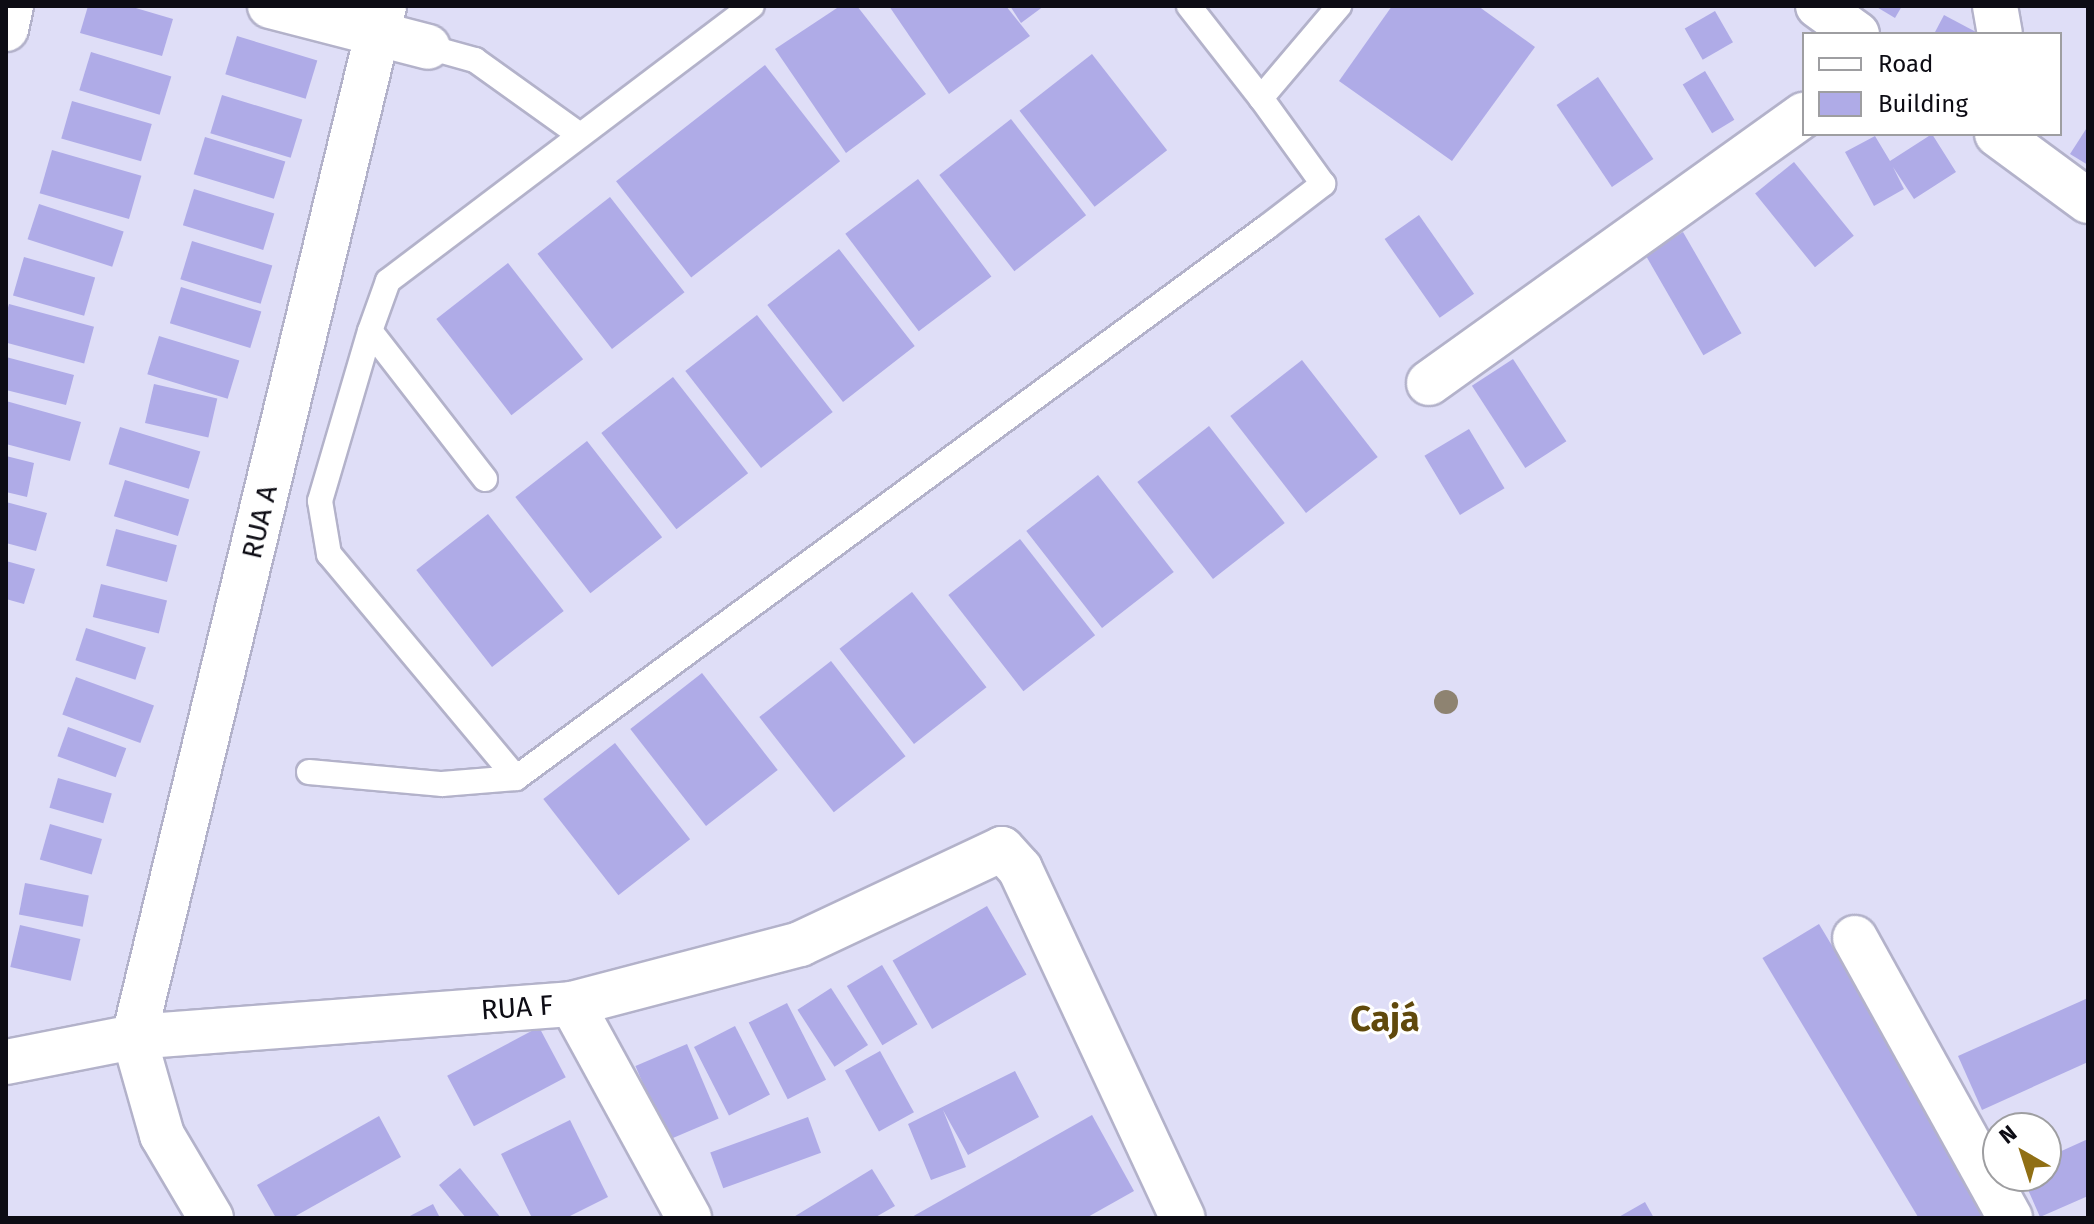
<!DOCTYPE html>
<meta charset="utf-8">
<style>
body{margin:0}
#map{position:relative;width:2094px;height:1224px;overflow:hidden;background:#dfdef7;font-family:"Fira Sans",sans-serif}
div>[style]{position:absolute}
.building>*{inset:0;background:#afabe7;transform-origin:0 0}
.roads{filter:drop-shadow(2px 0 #b3b2ca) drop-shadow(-2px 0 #b3b2ca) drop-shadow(0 2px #b3b2ca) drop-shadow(0 -2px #b3b2ca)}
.service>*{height:24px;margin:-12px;padding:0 12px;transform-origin:12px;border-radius:12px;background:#fff}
.minor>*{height:44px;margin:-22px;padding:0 22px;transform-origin:22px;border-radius:22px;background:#fff}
.trees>*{width:24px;height:24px;margin:-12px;border-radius:50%;background:#8e8371}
span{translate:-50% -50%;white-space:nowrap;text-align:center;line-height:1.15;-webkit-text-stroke:6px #fff;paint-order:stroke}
.street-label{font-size:28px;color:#0d0c14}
.district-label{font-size:36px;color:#60490c;font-weight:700}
.frame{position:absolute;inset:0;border:8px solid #0d0c14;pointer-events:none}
.legend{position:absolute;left:1802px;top:32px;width:260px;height:104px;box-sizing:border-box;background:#fff;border:2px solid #9e9ea1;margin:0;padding:10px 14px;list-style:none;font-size:24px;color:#0d0c14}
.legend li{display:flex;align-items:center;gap:16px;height:40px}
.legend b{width:40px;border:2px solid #9e9ea1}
.north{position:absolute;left:1982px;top:1112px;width:80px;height:80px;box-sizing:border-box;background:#fff;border:2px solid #9e9ea1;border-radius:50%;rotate:321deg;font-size:22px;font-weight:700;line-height:32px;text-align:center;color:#0d0c14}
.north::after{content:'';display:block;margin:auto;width:28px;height:36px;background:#906f14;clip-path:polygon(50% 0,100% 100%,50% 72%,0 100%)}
</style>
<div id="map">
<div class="building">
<div style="clip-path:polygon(88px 6px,129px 6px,173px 19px,162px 56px,80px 33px)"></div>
<div style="clip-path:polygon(840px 6px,857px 6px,926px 94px,846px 153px,775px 49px)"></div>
<div style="clip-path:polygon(889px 6px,1006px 6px,1030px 36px,949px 94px)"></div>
<div style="clip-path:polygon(1010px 6px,1044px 6px,1021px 23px)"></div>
<div style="clip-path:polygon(1392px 6px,1478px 6px,1535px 47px,1452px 161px,1339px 81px)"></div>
<div style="clip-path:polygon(1875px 6px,1902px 6px,1895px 18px)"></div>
<div style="left:1715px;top:11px;width:36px;height:35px;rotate:60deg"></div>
<div style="clip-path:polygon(1944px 15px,1976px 32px,1975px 34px,1934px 34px)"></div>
<div style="left:237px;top:36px;width:84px;height:40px;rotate:17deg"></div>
<div style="left:91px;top:52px;width:84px;height:40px;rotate:17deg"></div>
<div style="left:1092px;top:54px;width:122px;height:92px;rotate:52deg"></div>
<div style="left:765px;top:65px;width:122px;height:189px;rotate:52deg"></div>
<div style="left:1705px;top:71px;width:57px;height:26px;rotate:59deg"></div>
<div style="left:1598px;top:77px;width:99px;height:50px;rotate:56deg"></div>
<div style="left:222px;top:95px;width:84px;height:40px;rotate:17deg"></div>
<div style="left:72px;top:101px;width:83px;height:39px;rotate:16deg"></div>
<div style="left:1011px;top:119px;width:122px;height:91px;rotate:52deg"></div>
<div style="clip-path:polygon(2088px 126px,2088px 165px,2070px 154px)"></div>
<div style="clip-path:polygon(1932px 134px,1956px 172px,1914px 199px,1893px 167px,1904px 189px,1874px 206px,1845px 152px,1875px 136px,1890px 161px)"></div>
<div style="left:205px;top:137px;width:84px;height:39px;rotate:17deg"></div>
<div style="left:52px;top:150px;width:93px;height:45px;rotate:16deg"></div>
<div style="left:1794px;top:162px;width:95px;height:50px;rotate:51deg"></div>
<div style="left:918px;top:179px;width:122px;height:91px;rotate:53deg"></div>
<div style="left:194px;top:189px;width:84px;height:38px;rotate:17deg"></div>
<div style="left:610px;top:197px;width:121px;height:92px;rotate:52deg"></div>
<div style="left:39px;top:204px;width:89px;height:37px;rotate:18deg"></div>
<div style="left:1419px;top:215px;width:96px;height:42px;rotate:55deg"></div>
<div style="left:1683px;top:232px;width:117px;height:44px;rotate:60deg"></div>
<div style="left:192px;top:241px;width:84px;height:40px;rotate:17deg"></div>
<div style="left:839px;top:249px;width:123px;height:91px;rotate:52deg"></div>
<div style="left:24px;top:257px;width:74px;height:40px;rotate:16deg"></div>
<div style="left:508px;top:263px;width:122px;height:91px;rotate:52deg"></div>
<div style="left:181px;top:287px;width:84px;height:38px;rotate:17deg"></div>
<div style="left:9px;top:304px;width:88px;height:38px;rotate:15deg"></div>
<div style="left:757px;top:315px;width:123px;height:91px;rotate:52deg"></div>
<div style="left:159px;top:336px;width:84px;height:40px;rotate:17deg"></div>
<div style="clip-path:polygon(6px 357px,74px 375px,66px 405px,6px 390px)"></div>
<div style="left:1513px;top:359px;width:98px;height:49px;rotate:57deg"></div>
<div style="left:1302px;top:360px;width:123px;height:91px;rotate:52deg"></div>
<div style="left:673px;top:377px;width:122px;height:91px;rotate:52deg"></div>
<div style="left:154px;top:384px;width:65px;height:40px;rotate:13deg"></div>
<div style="clip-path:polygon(6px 401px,81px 422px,70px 461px,6px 444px)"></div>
<div style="left:1209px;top:426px;width:123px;height:91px;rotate:52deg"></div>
<div style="left:120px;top:427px;width:84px;height:39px;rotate:17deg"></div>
<div style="left:1469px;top:429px;width:69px;height:52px;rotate:59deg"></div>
<div style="left:587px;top:441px;width:122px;height:91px;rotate:52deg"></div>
<div style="clip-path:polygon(6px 456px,34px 463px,27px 497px,6px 492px)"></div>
<div style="left:1098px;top:475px;width:123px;height:91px;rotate:52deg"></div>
<div style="left:125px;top:480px;width:67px;height:38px;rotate:17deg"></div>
<div style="clip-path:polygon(6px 502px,47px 513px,36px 551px,6px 543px)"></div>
<div style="left:488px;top:514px;width:123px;height:91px;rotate:52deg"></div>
<div style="left:116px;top:529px;width:63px;height:38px;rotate:15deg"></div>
<div style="left:1020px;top:539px;width:122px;height:91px;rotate:52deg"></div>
<div style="clip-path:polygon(6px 561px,35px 569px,24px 604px,6px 599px)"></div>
<div style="left:101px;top:584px;width:68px;height:34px;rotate:14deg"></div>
<div style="left:912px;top:592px;width:121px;height:92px;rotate:52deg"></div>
<div style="left:86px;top:628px;width:63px;height:34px;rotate:18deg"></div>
<div style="left:831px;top:661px;width:121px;height:91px;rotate:52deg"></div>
<div style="left:702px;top:673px;width:123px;height:91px;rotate:52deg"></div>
<div style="left:76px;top:677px;width:83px;height:40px;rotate:20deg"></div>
<div style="left:68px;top:727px;width:62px;height:31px;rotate:20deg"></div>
<div style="left:615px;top:743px;width:122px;height:91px;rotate:52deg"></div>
<div style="left:58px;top:778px;width:56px;height:31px;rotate:16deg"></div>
<div style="left:50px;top:824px;width:54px;height:37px;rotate:16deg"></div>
<div style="left:25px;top:883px;width:65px;height:32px;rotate:11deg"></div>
<div style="left:987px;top:906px;width:79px;height:109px;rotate:60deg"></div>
<div style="left:1819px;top:924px;width:342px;height:66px;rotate:59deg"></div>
<div style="left:20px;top:925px;width:62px;height:43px;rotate:13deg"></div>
<div style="left:882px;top:965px;width:69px;height:41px;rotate:59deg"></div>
<div style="left:831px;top:988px;width:68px;height:40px;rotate:57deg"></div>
<div style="clip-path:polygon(2088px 998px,2088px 1062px,1982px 1110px,1958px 1056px)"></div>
<div style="left:787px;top:1003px;width:86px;height:43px;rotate:63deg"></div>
<div style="left:735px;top:1026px;width:77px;height:46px;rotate:63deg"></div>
<div style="left:539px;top:1027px;width:57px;height:104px;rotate:62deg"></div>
<div style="left:687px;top:1044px;width:81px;height:56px;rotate:67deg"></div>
<div style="left:880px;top:1051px;width:70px;height:40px;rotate:61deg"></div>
<div style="clip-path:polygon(1015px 1071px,1039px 1117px,968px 1155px,943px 1110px,966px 1167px,931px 1180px,908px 1124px)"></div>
<div style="clip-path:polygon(1092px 1115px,1134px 1191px,1086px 1218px,910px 1218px)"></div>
<div style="clip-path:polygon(379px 1116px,401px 1157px,292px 1218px,276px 1218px,257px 1185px)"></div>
<div style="left:808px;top:1117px;width:38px;height:104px;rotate:70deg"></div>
<div style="clip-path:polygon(570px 1120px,608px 1197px,566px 1218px,532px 1218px,501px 1154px)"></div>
<div style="clip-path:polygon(2088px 1139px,2088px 1196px,2040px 1217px,2022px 1176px,2046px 1176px,2046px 1158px)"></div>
<div style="clip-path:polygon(460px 1168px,501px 1218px,466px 1218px,439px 1185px)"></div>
<div style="clip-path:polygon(872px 1169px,895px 1206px,874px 1218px,792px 1218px)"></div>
<div style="clip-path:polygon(1645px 1202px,1654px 1218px,1617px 1218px)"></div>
<div style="clip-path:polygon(433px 1204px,440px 1218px,406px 1218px)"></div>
</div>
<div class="roads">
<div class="service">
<div style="left:1189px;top:6px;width:117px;rotate:52deg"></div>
<div style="left:428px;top:47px;width:49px;rotate:15.5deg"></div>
<div style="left:475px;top:60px;width:125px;rotate:35.6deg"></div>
<div style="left:370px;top:331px;width:177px;rotate:106.4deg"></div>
<div style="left:320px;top:501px;width:54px;rotate:80.4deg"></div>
<div style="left:329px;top:554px;width:292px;rotate:50.1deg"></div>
<div style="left:485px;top:479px;width:187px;rotate:-127.8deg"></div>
<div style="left:370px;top:331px;width:53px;rotate:-70.2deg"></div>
<div style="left:388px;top:281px;width:456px;rotate:-37.1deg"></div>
<div style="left:309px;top:772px;width:134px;rotate:5.2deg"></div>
<div style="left:442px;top:784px;width:74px;rotate:-4.6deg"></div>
<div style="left:516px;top:778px;width:931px;rotate:-36.27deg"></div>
<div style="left:1267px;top:227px;width:71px;rotate:-37.5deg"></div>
<div style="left:1323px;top:184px;width:106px;rotate:-125.8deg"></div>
<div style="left:1261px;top:98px;width:121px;rotate:-49.7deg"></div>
</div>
<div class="minor">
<div style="left:270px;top:6px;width:163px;rotate:14.5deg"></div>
<div style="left:1818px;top:6px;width:48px;rotate:35.7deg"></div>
<div style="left:1995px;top:6px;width:28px;rotate:80deg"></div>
<div style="left:6px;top:29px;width:24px;rotate:-78deg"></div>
<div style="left:1997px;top:134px;width:113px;rotate:36.4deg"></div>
<div style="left:1429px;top:383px;width:461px;rotate:-35.6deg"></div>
<div style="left:1855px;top:938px;width:320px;rotate:61deg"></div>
<div style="left:572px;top:1004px;width:244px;rotate:61.3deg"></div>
<div style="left:6px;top:1062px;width:130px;rotate:-11.1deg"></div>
<div style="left:134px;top:1037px;width:439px;rotate:-4.3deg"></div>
<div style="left:572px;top:1004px;width:236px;rotate:-14.7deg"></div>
<div style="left:800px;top:944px;width:223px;rotate:-25.2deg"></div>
<div style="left:1002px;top:849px;width:27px;rotate:48deg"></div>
<div style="left:1020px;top:869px;width:385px;rotate:65deg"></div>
<div style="left:211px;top:1218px;width:96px;rotate:-120.6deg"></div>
<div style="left:162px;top:1135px;width:102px;rotate:-105.9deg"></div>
<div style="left:134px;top:1037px;width:1061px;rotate:-76.37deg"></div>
</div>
</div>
<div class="trees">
<div style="left:1446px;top:702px"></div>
</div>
<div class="street-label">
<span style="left:260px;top:522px;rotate:-77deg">RUA A</span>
<span style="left:517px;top:1008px;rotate:-4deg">RUA F</span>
</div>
<div class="district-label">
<span style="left:1385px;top:1020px">Cajá</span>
</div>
<div class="frame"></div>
<ul class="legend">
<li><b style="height:10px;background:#fff"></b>Road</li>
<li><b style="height:22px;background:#afabe7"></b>Building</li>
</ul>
<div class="north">N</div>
</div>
